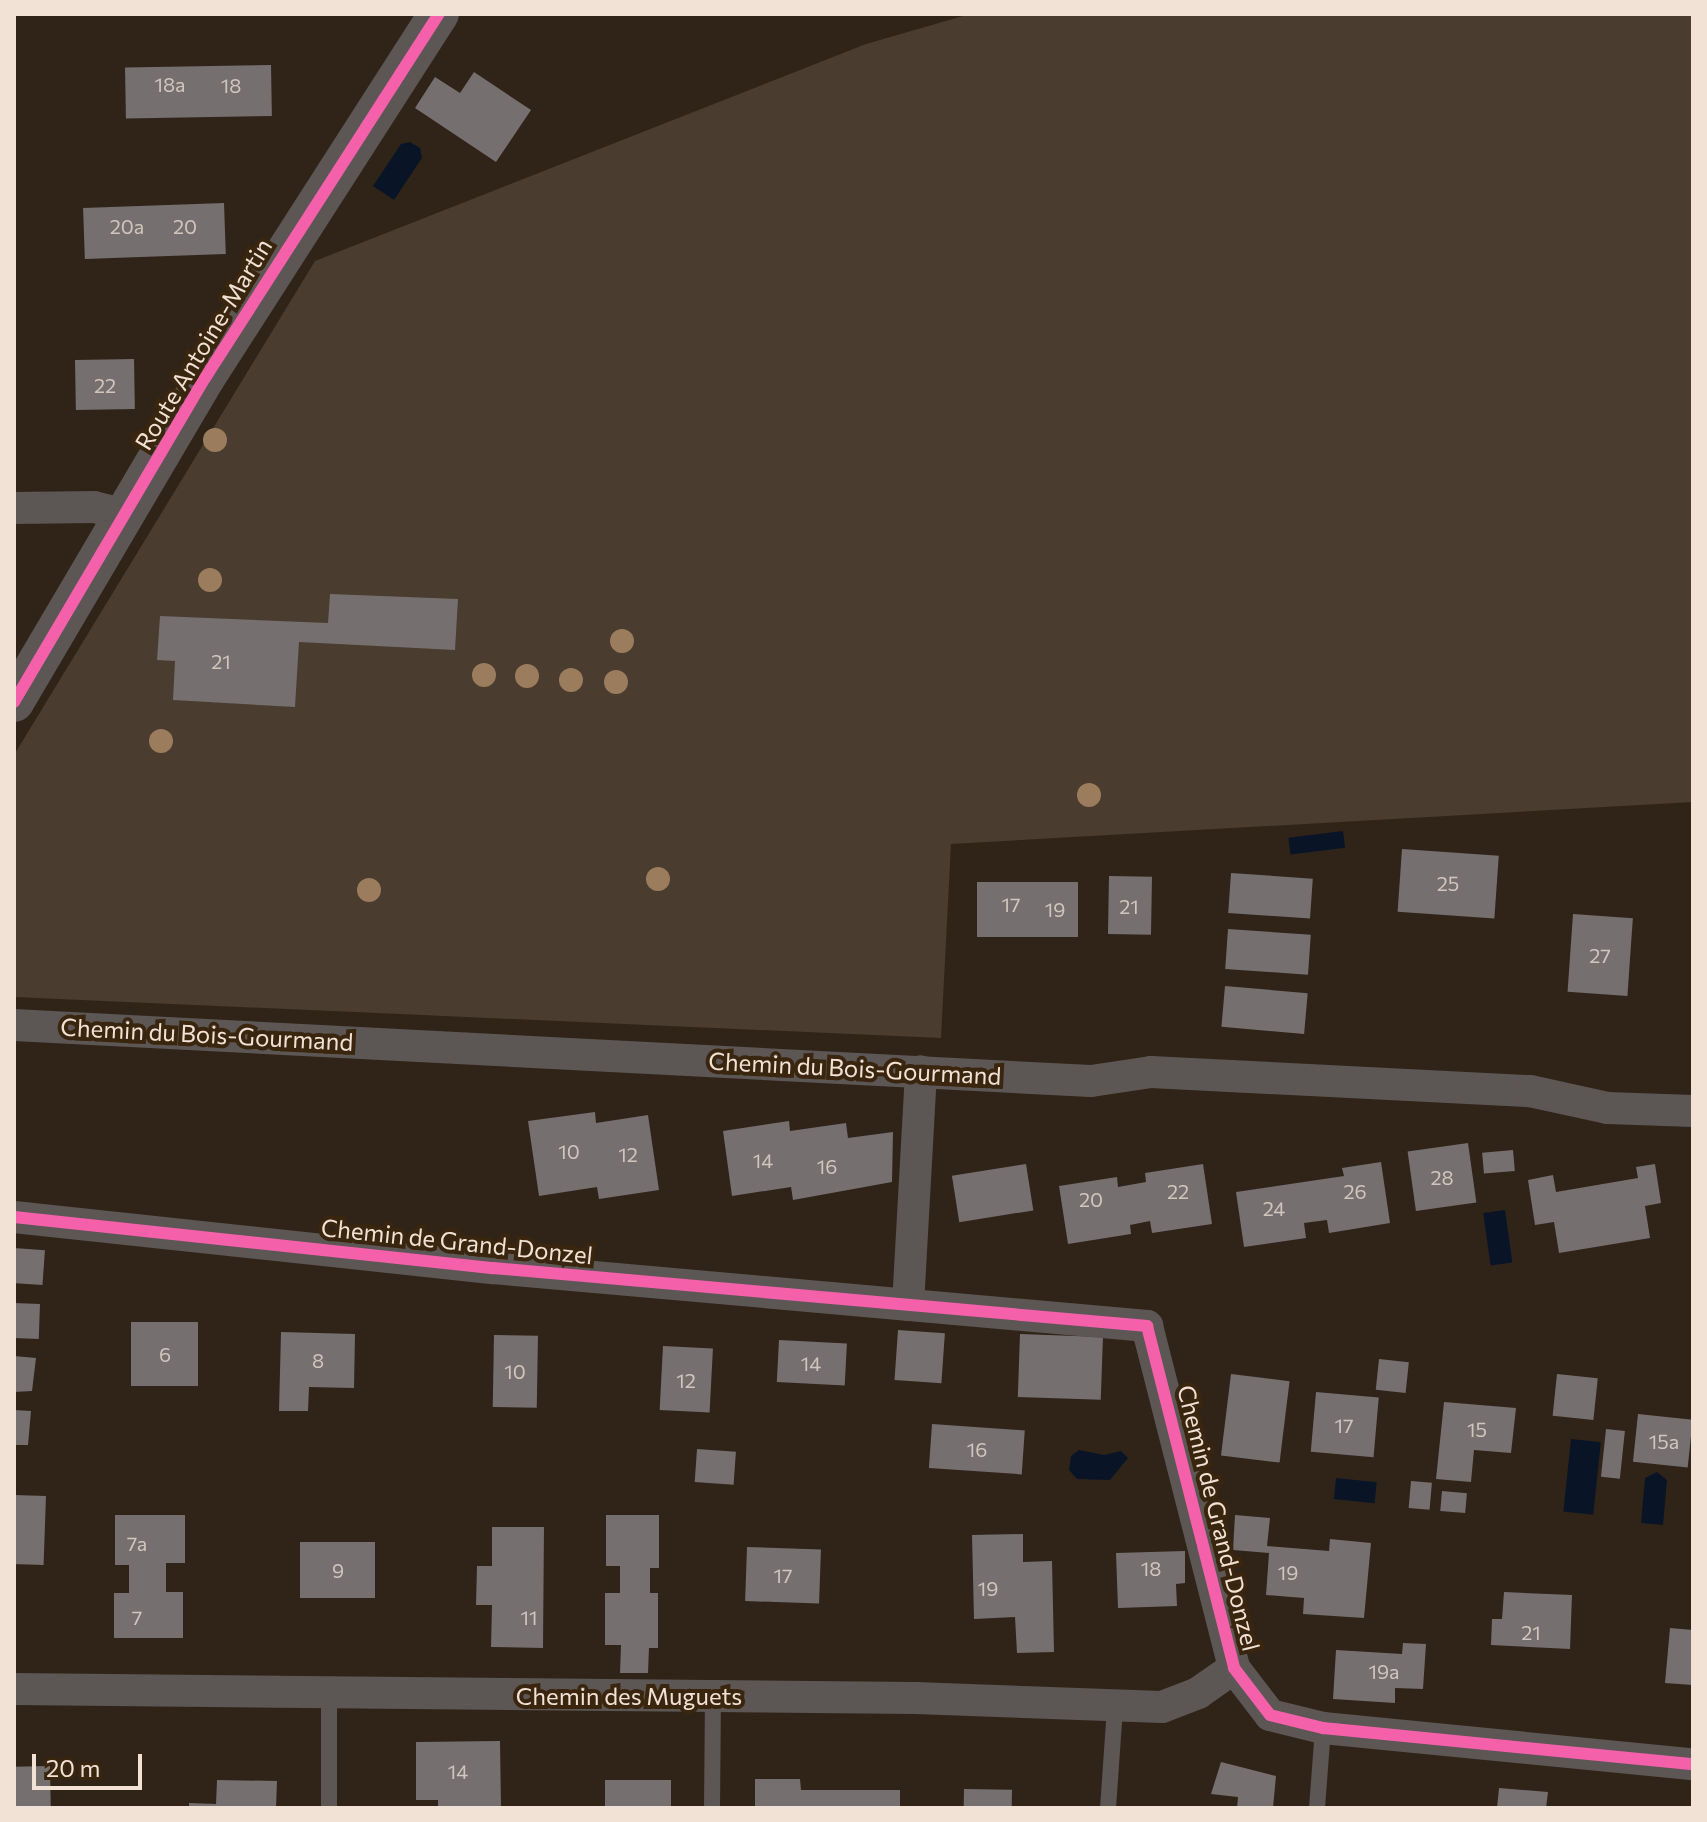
<!DOCTYPE html>
<style>
body{margin:0}
#map{position:relative;width:1707px;height:1822px;overflow:hidden;background:#302418;font-family:Commissioner,sans-serif}
div>[style]{position:absolute}
.green>*{inset:0;background:#4a3c2e}
.water>*{inset:0;background:#091527;transform-origin:0 0}
.building>*{inset:0;background:#756f70;transform-origin:0 0}
.service>*{height:16px;margin:-8px;padding:0 8px;transform-origin:8px;border-radius:8px;background:#5c5654}
.minor>*{height:32px;margin:-16px;padding:0 16px;transform-origin:16px;border-radius:16px;background:#5c5654}
.tertiary>*{height:40px;margin:-20px;padding:0 20px;transform-origin:20px;border-radius:20px;background:#5c5654}
.cycleway>*{height:12px;margin:-6px;padding:0 6px;transform-origin:6px;border-radius:6px;background:#f560ab}
.trees>*{width:24px;height:24px;margin:-12px;border-radius:50%;background:#9b7d5e}
span{translate:-50% -50%;white-space:nowrap;text-align:center;line-height:1.15;-webkit-text-stroke:8px #3a250e;paint-order:stroke}
.number-label{font-size:20px;color:#d2c5bc}
.number-label span{-webkit-text-stroke-width:0}
.street-label{font-size:24px;color:#f1e2d5}
.frame{position:absolute;inset:0;border:16px solid #f1e2d5;pointer-events:none}
.scale{position:absolute;left:32px;top:1754px;width:110px;height:36px;box-sizing:border-box;border:4px solid #f1e2d5;border-top:0;padding-left:10px;font-size:24px;line-height:28px;white-space:nowrap;color:#f1e2d5;-webkit-text-stroke:6px #3a250e;paint-order:stroke}
</style>
<div id="map">
<div class="green">
<div style="clip-path:polygon(970px 14px,1693px 14px,1693px 802px,951px 844px,941px 1038px,14px 997px,14px 755px,315px 261px,866px 44px)"></div>
</div>
<div class="water">
<div style="clip-path:polygon(410px 142px,420px 148px,422px 158px,394px 200px,373px 186px,401px 144px)"></div>
<div style="left:1343px;top:831px;width:17px;height:55px;rotate:83deg"></div>
<div style="left:1505px;top:1210px;width:53px;height:22px;rotate:82deg"></div>
<div style="left:1571px;top:1439px;width:30px;height:73px;rotate:6deg"></div>
<div style="clip-path:polygon(1079px 1450px,1104px 1455px,1121px 1451px,1128px 1458px,1110px 1480px,1077px 1479px,1069px 1470px,1071px 1456px)"></div>
<div style="clip-path:polygon(1657px 1472px,1667px 1480px,1663px 1525px,1641px 1523px,1645px 1478px)"></div>
<div style="left:1336px;top:1478px;width:41px;height:21px;rotate:6deg"></div>
</div>
<div class="building">
<div style="left:271px;top:65px;width:51px;height:146px;rotate:89deg"></div>
<div style="clip-path:polygon(474px 72px,531px 110px,496px 162px,415px 108px,435px 77px,460px 93px)"></div>
<div style="left:224px;top:203px;width:51px;height:141px;rotate:88deg"></div>
<div style="left:134px;top:359px;width:50px;height:59px;rotate:89deg"></div>
<div style="clip-path:polygon(330px 594px,458px 599px,455px 650px,299px 642px,295px 707px,173px 700px,175px 661px,157px 660px,160px 616px,328px 623px)"></div>
<div style="left:1402px;top:849px;width:97px;height:63px;rotate:4deg"></div>
<div style="left:1231px;top:873px;width:82px;height:40px;rotate:4deg"></div>
<div style="left:1109px;top:876px;width:43px;height:58px;rotate:1deg"></div>
<div style="left:977px;top:882px;width:101px;height:55px"></div>
<div style="left:1573px;top:914px;width:60px;height:78px;rotate:4deg"></div>
<div style="left:1228px;top:929px;width:83px;height:40px;rotate:4deg"></div>
<div style="left:1225px;top:986px;width:83px;height:41px;rotate:5deg"></div>
<div style="clip-path:polygon(595px 1112px,596px 1123px,648px 1115px,659px 1190px,599px 1199px,597px 1187px,539px 1196px,528px 1121px)"></div>
<div style="clip-path:polygon(789px 1121px,790px 1131px,846px 1123px,848px 1138px,893px 1132px,892px 1182px,793px 1200px,791px 1187px,732px 1196px,723px 1131px)"></div>
<div style="left:1468px;top:1143px;width:60px;height:61px;rotate:82deg"></div>
<div style="left:1513px;top:1150px;width:21px;height:31px;rotate:85deg"></div>
<div style="clip-path:polygon(1381px 1162px,1390px 1223px,1329px 1233px,1327px 1220px,1304px 1223px,1306px 1238px,1244px 1247px,1236px 1192px,1344px 1176px,1342px 1168px)"></div>
<div style="left:1026px;top:1164px;width:47px;height:75px;rotate:81deg"></div>
<div style="clip-path:polygon(1203px 1164px,1212px 1224px,1152px 1233px,1150px 1221px,1130px 1225px,1131px 1234px,1068px 1244px,1059px 1186px,1117px 1177px,1118px 1187px,1146px 1182px,1145px 1173px)"></div>
<div style="clip-path:polygon(1655px 1164px,1661px 1203px,1645px 1206px,1650px 1238px,1559px 1253px,1554px 1222px,1535px 1225px,1528px 1180px,1553px 1175px,1556px 1192px,1638px 1178px,1636px 1167px)"></div>
<div style="left:14px;top:1248px;width:31px;height:35px;rotate:4deg"></div>
<div style="left:14px;top:1303px;width:26px;height:35px;rotate:2deg"></div>
<div style="left:198px;top:1322px;width:64px;height:67px;rotate:90deg"></div>
<div style="left:898px;top:1330px;width:47px;height:50px;rotate:4deg"></div>
<div style="clip-path:polygon(281px 1332px,355px 1334px,354px 1388px,309px 1387px,308px 1411px,279px 1411px)"></div>
<div style="left:1020px;top:1334px;width:83px;height:63px;rotate:2deg"></div>
<div style="left:494px;top:1335px;width:44px;height:72px;rotate:1deg"></div>
<div style="left:779px;top:1340px;width:68px;height:42px;rotate:3deg"></div>
<div style="left:663px;top:1346px;width:50px;height:64px;rotate:3deg"></div>
<div style="clip-path:polygon(14px 1356px,36px 1358px,32px 1391px,14px 1392px)"></div>
<div style="left:1379px;top:1359px;width:30px;height:31px;rotate:6deg"></div>
<div style="left:1231px;top:1374px;width:59px;height:82px;rotate:7deg"></div>
<div style="left:1557px;top:1374px;width:41px;height:42px;rotate:6deg"></div>
<div style="left:1316px;top:1392px;width:63px;height:60px;rotate:5deg"></div>
<div style="clip-path:polygon(1444px 1402px,1516px 1408px,1511px 1453px,1474px 1450px,1471px 1482px,1436px 1479px)"></div>
<div style="clip-path:polygon(14px 1410px,31px 1411px,28px 1445px,14px 1445px)"></div>
<div style="left:1638px;top:1414px;width:55px;height:48px;rotate:6deg"></div>
<div style="left:932px;top:1424px;width:93px;height:44px;rotate:4deg"></div>
<div style="left:1606px;top:1429px;width:19px;height:48px;rotate:6deg"></div>
<div style="left:697px;top:1449px;width:39px;height:33px;rotate:4deg"></div>
<div style="left:1411px;top:1481px;width:21px;height:27px;rotate:5deg"></div>
<div style="left:1442px;top:1491px;width:25px;height:20px;rotate:5deg"></div>
<div style="left:14px;top:1495px;width:32px;height:69px;rotate:2deg"></div>
<div style="clip-path:polygon(115px 1515px,185px 1515px,185px 1563px,166px 1563px,166px 1592px,183px 1592px,183px 1638px,114px 1638px,114px 1593px,129px 1593px,129px 1565px,115px 1565px)"></div>
<div style="clip-path:polygon(606px 1515px,659px 1515px,659px 1568px,650px 1568px,650px 1593px,658px 1593px,658px 1648px,649px 1648px,648px 1673px,620px 1673px,621px 1645px,605px 1645px,605px 1593px,620px 1593px,620px 1566px,606px 1566px)"></div>
<div style="clip-path:polygon(1235px 1515px,1270px 1518px,1267px 1546px,1329px 1551px,1330px 1539px,1371px 1543px,1364px 1618px,1303px 1614px,1304px 1598px,1266px 1595px,1269px 1553px,1233px 1550px)"></div>
<div style="clip-path:polygon(492px 1527px,544px 1527px,543px 1648px,491px 1647px,492px 1605px,476px 1605px,477px 1566px,492px 1566px)"></div>
<div style="clip-path:polygon(1023px 1534px,1023px 1562px,1052px 1561px,1054px 1652px,1017px 1653px,1015px 1617px,974px 1619px,972px 1535px)"></div>
<div style="left:300px;top:1542px;width:75px;height:56px"></div>
<div style="left:747px;top:1547px;width:74px;height:54px;rotate:2deg"></div>
<div style="clip-path:polygon(1185px 1551px,1185px 1583px,1176px 1584px,1177px 1606px,1118px 1608px,1116px 1553px)"></div>
<div style="clip-path:polygon(1504px 1592px,1572px 1595px,1570px 1649px,1491px 1645px,1492px 1619px,1502px 1619px)"></div>
<div style="clip-path:polygon(1670px 1628px,1693px 1630px,1693px 1685px,1665px 1683px)"></div>
<div style="clip-path:polygon(1403px 1643px,1426px 1644px,1423px 1689px,1395px 1688px,1395px 1703px,1333px 1699px,1336px 1650px,1402px 1654px)"></div>
<div style="clip-path:polygon(500px 1741px,501px 1808px,438px 1808px,438px 1800px,416px 1800px,416px 1742px)"></div>
<div style="clip-path:polygon(1221px 1762px,1276px 1776px,1273px 1808px,1237px 1808px,1238px 1797px,1211px 1794px)"></div>
<div style="left:50px;top:1766px;width:42px;height:36px;rotate:89deg"></div>
<div style="clip-path:polygon(755px 1779px,800px 1779px,801px 1790px,900px 1790px,900px 1808px,755px 1808px)"></div>
<div style="clip-path:polygon(217px 1780px,277px 1781px,276px 1808px,189px 1808px,189px 1803px,216px 1804px)"></div>
<div style="left:605px;top:1780px;width:66px;height:28px"></div>
<div style="clip-path:polygon(1499px 1788px,1548px 1792px,1546px 1808px,1497px 1808px)"></div>
<div style="left:964px;top:1789px;width:48px;height:19px;rotate:1deg"></div>
</div>
<div class="service">
<div style="left:329px;top:1693px;width:115px;rotate:90deg"></div>
<div style="left:712px;top:1808px;width:112px;rotate:-89.5deg"></div>
<div style="left:1108px;top:1808px;width:101px;rotate:-86deg"></div>
<div style="left:1317px;top:1808px;width:80px;rotate:-85.7deg"></div>
</div>
<div class="minor">
<div style="left:14px;top:508px;width:80px;rotate:-0.7deg"></div>
<div style="left:94px;top:507px;width:33px;rotate:14deg"></div>
<div style="left:14px;top:1025px;width:1078px;rotate:2.98deg"></div>
<div style="left:1091px;top:1081px;width:61px;rotate:-8.5deg"></div>
<div style="left:1151px;top:1072px;width:379px;rotate:2.9deg"></div>
<div style="left:1530px;top:1091px;width:80px;rotate:12.3deg"></div>
<div style="left:1608px;top:1108px;width:85px;rotate:2deg"></div>
<div style="left:14px;top:1217px;width:482px;rotate:6.1deg"></div>
<div style="left:493px;top:1268px;width:657px;rotate:5.07deg"></div>
<div style="left:1147px;top:1326px;width:353px;rotate:75.7deg"></div>
<div style="left:1234px;top:1668px;width:59px;rotate:52.5deg"></div>
<div style="left:1270px;top:1715px;width:55px;rotate:13.8deg"></div>
<div style="left:1323px;top:1728px;width:372px;rotate:5.6deg"></div>
<div style="left:908px;top:1305px;width:234px;rotate:-86.8deg"></div>
<div style="left:14px;top:1689px;width:901px;rotate:0.57deg"></div>
<div style="left:915px;top:1698px;width:247px;rotate:2.1deg"></div>
<div style="left:1162px;top:1707px;width:39px;rotate:-21deg"></div>
<div style="left:1198px;top:1693px;width:44px;rotate:-34.8deg"></div>
</div>
<div class="tertiary">
<div style="left:14px;top:702px;width:376px;rotate:-59.5deg"></div>
<div style="left:205px;top:378px;width:433px;rotate:-57.3deg"></div>
</div>
<div class="cycleway">
<div style="left:14px;top:702px;width:376px;rotate:-59.5deg"></div>
<div style="left:205px;top:378px;width:433px;rotate:-57.3deg"></div>
<div style="left:14px;top:1217px;width:482px;rotate:6.1deg"></div>
<div style="left:493px;top:1268px;width:657px;rotate:5.07deg"></div>
<div style="left:1147px;top:1326px;width:353px;rotate:75.7deg"></div>
<div style="left:1234px;top:1668px;width:59px;rotate:52.5deg"></div>
<div style="left:1270px;top:1715px;width:55px;rotate:13.8deg"></div>
<div style="left:1323px;top:1728px;width:372px;rotate:5.6deg"></div>
</div>
<div class="trees">
<div style="left:215px;top:440px"></div>
<div style="left:210px;top:580px"></div>
<div style="left:622px;top:641px"></div>
<div style="left:484px;top:675px"></div>
<div style="left:527px;top:676px"></div>
<div style="left:571px;top:680px"></div>
<div style="left:616px;top:682px"></div>
<div style="left:161px;top:741px"></div>
<div style="left:1089px;top:795px"></div>
<div style="left:658px;top:879px"></div>
<div style="left:369px;top:890px"></div>
</div>
<div class="number-label">
<span style="left:170px;top:84px">18a</span>
<span style="left:231px;top:85px">18</span>
<span style="left:127px;top:226px">20a</span>
<span style="left:185px;top:226px">20</span>
<span style="left:105px;top:385px">22</span>
<span style="left:221px;top:661px">21</span>
<span style="left:1448px;top:883px">25</span>
<span style="left:1011px;top:904px">17</span>
<span style="left:1129px;top:906px">21</span>
<span style="left:1055px;top:909px">19</span>
<span style="left:1600px;top:955px">27</span>
<span style="left:569px;top:1151px">10</span>
<span style="left:628px;top:1154px">12</span>
<span style="left:763px;top:1160px">14</span>
<span style="left:827px;top:1166px">16</span>
<span style="left:1442px;top:1177px">28</span>
<span style="left:1178px;top:1191px">22</span>
<span style="left:1355px;top:1191px">26</span>
<span style="left:1091px;top:1199px">20</span>
<span style="left:1274px;top:1208px">24</span>
<span style="left:165px;top:1354px">6</span>
<span style="left:318px;top:1360px">8</span>
<span style="left:811px;top:1363px">14</span>
<span style="left:515px;top:1371px">10</span>
<span style="left:686px;top:1380px">12</span>
<span style="left:1344px;top:1425px">17</span>
<span style="left:1477px;top:1429px">15</span>
<span style="left:1664px;top:1441px">15a</span>
<span style="left:977px;top:1449px">16</span>
<span style="left:137px;top:1543px">7a</span>
<span style="left:1151px;top:1568px">18</span>
<span style="left:338px;top:1570px">9</span>
<span style="left:1288px;top:1572px">19</span>
<span style="left:783px;top:1575px">17</span>
<span style="left:988px;top:1588px">19</span>
<span style="left:137px;top:1617px">7</span>
<span style="left:529px;top:1617px">11</span>
<span style="left:1531px;top:1632px">21</span>
<span style="left:1384px;top:1671px">19a</span>
<span style="left:458px;top:1771px">14</span>
</div>
<div class="street-label">
<span style="left:203px;top:344px;rotate:-59deg">Route Antoine-Martin</span>
<span style="left:207px;top:1034px;rotate:3deg">Chemin du Bois-Gourmand</span>
<span style="left:855px;top:1068px;rotate:3deg">Chemin du Bois-Gourmand</span>
<span style="left:457px;top:1241px;rotate:6deg">Chemin de Grand-Donzel</span>
<span style="left:1219px;top:1518px;rotate:76deg">Chemin de Grand-Donzel</span>
<span style="left:629px;top:1696px">Chemin des Muguets</span>
</div>
<div class="frame"></div>
<div class="scale">20 m</div>
</div>
